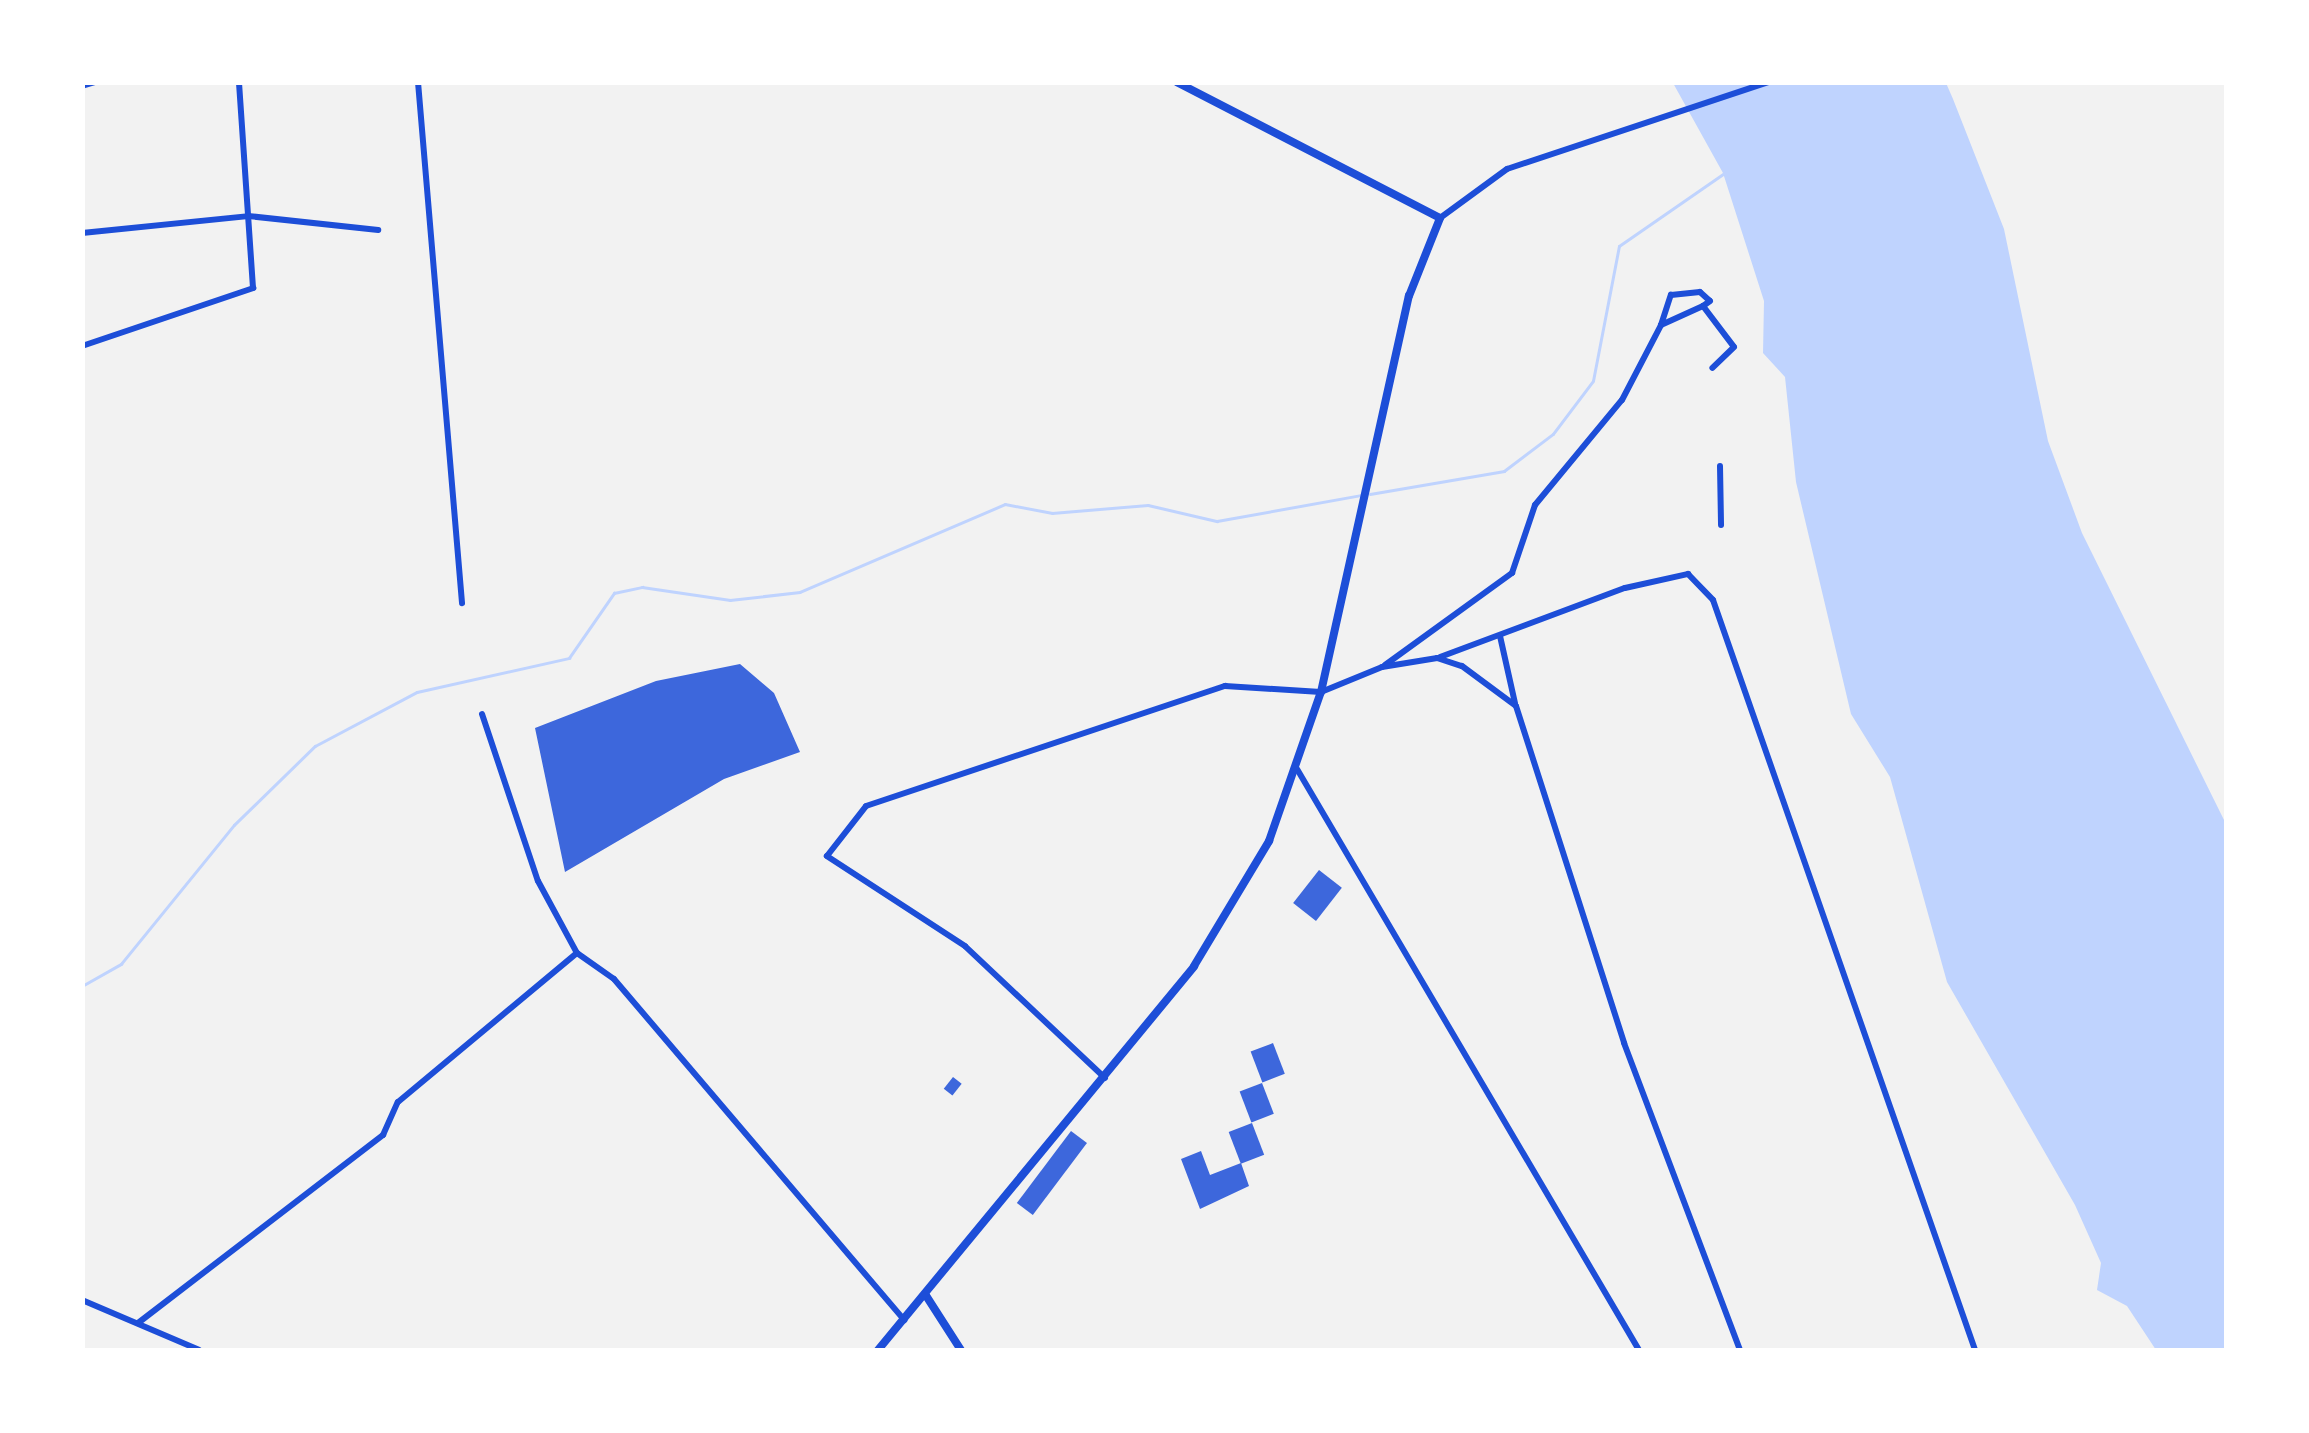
<!DOCTYPE html>
<style>
body{margin:0}
#map{position:relative;width:2309px;height:1433px;overflow:hidden;background:#f2f2f2;font-family:"Work Sans",sans-serif}
div>[style]{position:absolute}
.water>*{inset:0;background:#bfd3fe}
.stream>*{height:2.5px;margin:-1.25px;padding:0 1.25px;transform-origin:1.25px;border-radius:1.25px;background:#bfd3fe}
.building>*{inset:0;background:#3d67dc;transform-origin:0 0}
.minor>*{height:6px;margin:-3px;padding:0 3px;transform-origin:3px;border-radius:3px;background:#1d4ed8}
.tertiary>*{height:8px;margin:-4px;padding:0 4px;transform-origin:4px;border-radius:4px;background:#1d4ed8}
span{translate:-50% -50%;white-space:nowrap;text-align:center;line-height:1.15;-webkit-text-stroke:9px #fff;paint-order:stroke}
.frame{position:absolute;inset:0;border:85px solid #fff;pointer-events:none}
</style>
<div id="map">
<div class="water">
<div style="clip-path:polygon(1673px 83px,1946px 83px,1953px 99px,2004px 229px,2048px 441px,2082px 533px,2226px 824px,2226px 1350px,2156px 1350px,2127px 1306px,2097px 1290px,2101px 1263px,2075px 1205px,1947px 982px,1890px 777px,1851px 714px,1796px 482px,1785px 377px,1763px 353px,1764px 301px,1723px 173px)"></div>
</div>
<div class="stream">
<div style="left:1370px;top:494px;width:136px;rotate:-9.7deg"></div>
<div style="left:1504px;top:471px;width:61px;rotate:-37.1deg"></div>
<div style="left:1553px;top:434px;width:66px;rotate:-53deg"></div>
<div style="left:1593px;top:381px;width:137px;rotate:-79.1deg"></div>
<div style="left:1619px;top:246px;width:130px;rotate:-34.7deg"></div>
<div style="left:82px;top:986px;width:45px;rotate:-29.4deg"></div>
<div style="left:121px;top:964px;width:179px;rotate:-50.9deg"></div>
<div style="left:234px;top:825px;width:113px;rotate:-44.3deg"></div>
<div style="left:315px;top:746px;width:115px;rotate:-27.9deg"></div>
<div style="left:417px;top:692px;width:156px;rotate:-12.6deg"></div>
<div style="left:569px;top:658px;width:79px;rotate:-55.3deg"></div>
<div style="left:614px;top:593px;width:29px;rotate:-12deg"></div>
<div style="left:642px;top:587px;width:89px;rotate:8.4deg"></div>
<div style="left:730px;top:600px;width:70px;rotate:-6.5deg"></div>
<div style="left:800px;top:592px;width:223px;rotate:-23.2deg"></div>
<div style="left:1005px;top:504px;width:48px;rotate:10.8deg"></div>
<div style="left:1052px;top:513px;width:96px;rotate:-4.8deg"></div>
<div style="left:1148px;top:505px;width:71px;rotate:13.1deg"></div>
<div style="left:1217px;top:521px;width:147px;rotate:-10.2deg"></div>
</div>
<div class="building">
<div style="clip-path:polygon(740px 664px,774px 693px,800px 752px,724px 779px,565px 872px,535px 728px,656px 681px)"></div>
<div style="left:1319px;top:870px;width:29px;height:42px;rotate:38deg"></div>
<div style="left:1273px;top:1043px;width:33px;height:24px;rotate:69deg"></div>
<div style="left:953px;top:1077px;width:11px;height:15px;rotate:38deg"></div>
<div style="left:1262px;top:1083px;width:33px;height:24px;rotate:69deg"></div>
<div style="left:1252px;top:1123px;width:34px;height:25px;rotate:69deg"></div>
<div style="left:1071px;top:1131px;width:20px;height:90px;rotate:37deg"></div>
<div style="clip-path:polygon(1201px 1151px,1210px 1175px,1241px 1163px,1249px 1186px,1200px 1209px,1181px 1159px)"></div>
</div>
<div class="minor">
<div style="left:418px;top:82px;width:523px;rotate:85.17deg"></div>
<div style="left:82px;top:86px;width:14px;rotate:-17deg"></div>
<div style="left:1440px;top:218px;width:83px;rotate:-36.2deg"></div>
<div style="left:1507px;top:169px;width:276px;rotate:-18.4deg"></div>
<div style="left:82px;top:233px;width:167px;rotate:-5.8deg"></div>
<div style="left:248px;top:216px;width:131px;rotate:6.1deg"></div>
<div style="left:1703px;top:306px;width:51px;rotate:52.9deg"></div>
<div style="left:1734px;top:347px;width:30px;rotate:136deg"></div>
<div style="left:1661px;top:325px;width:32px;rotate:-72deg"></div>
<div style="left:1671px;top:295px;width:29px;rotate:-6deg"></div>
<div style="left:1700px;top:292px;width:13px;rotate:42deg"></div>
<div style="left:1710px;top:301px;width:9px;rotate:144deg"></div>
<div style="left:82px;top:346px;width:181px;rotate:-18.7deg"></div>
<div style="left:253px;top:288px;width:206px;rotate:-93.9deg"></div>
<div style="left:1720px;top:466px;width:59px;rotate:89deg"></div>
<div style="left:1500px;top:636px;width:69px;rotate:77.4deg"></div>
<div style="left:1440px;top:657px;width:197px;rotate:-20.5deg"></div>
<div style="left:1625px;top:588px;width:65px;rotate:-12.5deg"></div>
<div style="left:1688px;top:574px;width:36px;rotate:46deg"></div>
<div style="left:1713px;top:600px;width:794px;rotate:70.74deg"></div>
<div style="left:1385px;top:665px;width:157px;rotate:-35.9deg"></div>
<div style="left:1512px;top:573px;width:72px;rotate:-71.3deg"></div>
<div style="left:1535px;top:505px;width:136px;rotate:-50.4deg"></div>
<div style="left:1622px;top:400px;width:85px;rotate:-62.5deg"></div>
<div style="left:1661px;top:325px;width:46px;rotate:-24.3deg"></div>
<div style="left:482px;top:714px;width:176px;rotate:71.5deg"></div>
<div style="left:538px;top:881px;width:82px;rotate:61.6deg"></div>
<div style="left:577px;top:953px;width:45px;rotate:35.1deg"></div>
<div style="left:614px;top:979px;width:448px;rotate:49.6deg"></div>
<div style="left:1297px;top:769px;width:674px;rotate:59.52deg"></div>
<div style="left:1105px;top:1078px;width:192px;rotate:-136.7deg"></div>
<div style="left:965px;top:946px;width:165px;rotate:-146.9deg"></div>
<div style="left:827px;top:856px;width:63px;rotate:-52deg"></div>
<div style="left:866px;top:806px;width:379px;rotate:-18.5deg"></div>
<div style="left:1225px;top:686px;width:96px;rotate:3.6deg"></div>
<div style="left:1321px;top:692px;width:66px;rotate:-22.3deg"></div>
<div style="left:1382px;top:667px;width:56px;rotate:-9.3deg"></div>
<div style="left:1437px;top:658px;width:26px;rotate:18deg"></div>
<div style="left:1462px;top:666px;width:67px;rotate:36.5deg"></div>
<div style="left:1516px;top:706px;width:354px;rotate:72.2deg"></div>
<div style="left:1624px;top:1043px;width:328px;rotate:69.3deg"></div>
<div style="left:82px;top:1300px;width:127px;rotate:23.1deg"></div>
<div style="left:138px;top:1323px;width:309px;rotate:-37.5deg"></div>
<div style="left:383px;top:1135px;width:36px;rotate:-66deg"></div>
<div style="left:398px;top:1102px;width:233px;rotate:-39.8deg"></div>
</div>
<div class="tertiary">
<div style="left:925px;top:1294px;width:67px;rotate:57.3deg"></div>
<div style="left:878px;top:1350px;width:497px;rotate:-50.5deg"></div>
<div style="left:1194px;top:966px;width:146px;rotate:-59deg"></div>
<div style="left:1269px;top:841px;width:158px;rotate:-70.8deg"></div>
<div style="left:1321px;top:692px;width:406px;rotate:-77.5deg"></div>
<div style="left:1409px;top:296px;width:84px;rotate:-68.3deg"></div>
<div style="left:1440px;top:218px;width:296px;rotate:-152.7deg"></div>
</div>
<div class="frame"></div>
</div>
